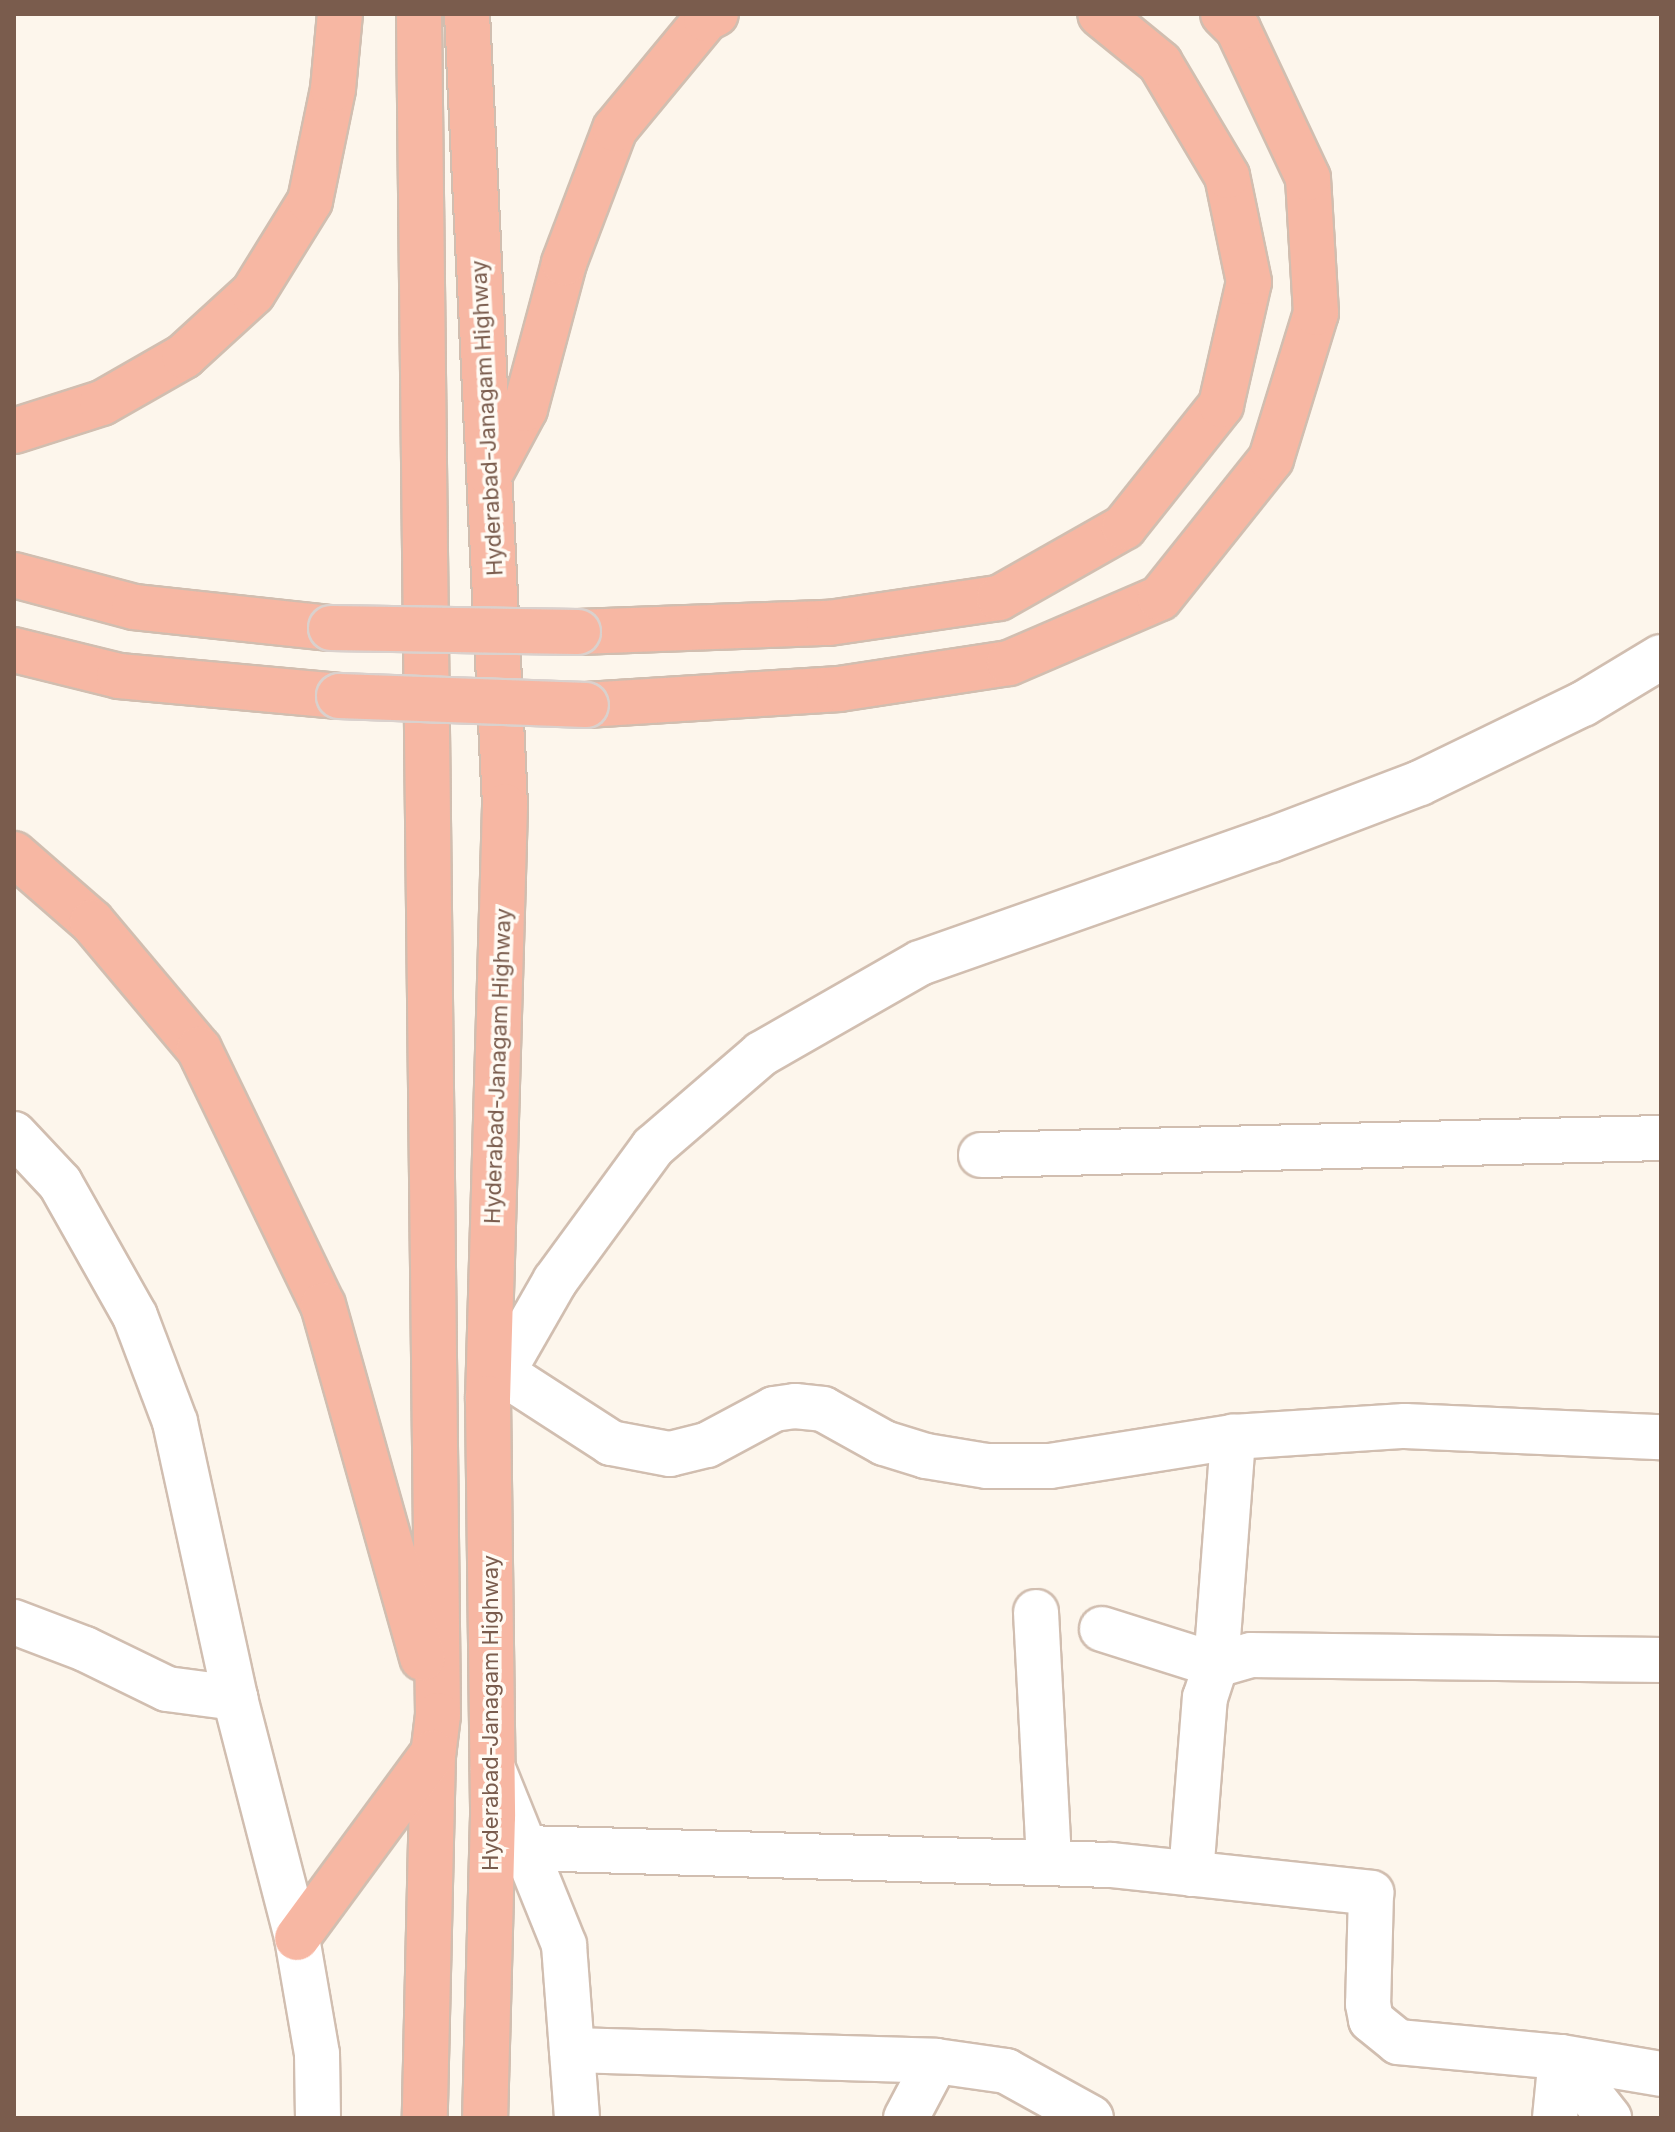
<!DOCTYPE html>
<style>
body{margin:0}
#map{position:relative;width:1675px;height:2132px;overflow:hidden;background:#fdf6ec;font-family:Inter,sans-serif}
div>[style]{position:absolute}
.roads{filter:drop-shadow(2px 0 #d1beb0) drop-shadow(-2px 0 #d1beb0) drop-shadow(0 2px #d1beb0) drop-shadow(0 -2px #d1beb0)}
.street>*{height:44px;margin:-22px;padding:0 22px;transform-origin:22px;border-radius:22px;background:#fff}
.secondary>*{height:44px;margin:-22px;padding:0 22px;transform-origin:22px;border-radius:22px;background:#fff}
.highway>*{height:44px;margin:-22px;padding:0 22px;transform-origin:22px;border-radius:22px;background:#f7b7a3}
.bridges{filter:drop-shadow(2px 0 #dad1cd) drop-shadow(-2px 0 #dad1cd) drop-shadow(0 2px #dad1cd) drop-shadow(0 -2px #dad1cd)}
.highway-bridge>*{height:44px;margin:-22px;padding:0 22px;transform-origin:22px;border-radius:22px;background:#f7b7a3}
span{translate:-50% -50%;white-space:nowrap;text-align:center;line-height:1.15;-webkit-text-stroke:7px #fffaf3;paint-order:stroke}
.street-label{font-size:22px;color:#7a5c4d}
.frame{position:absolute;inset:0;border:16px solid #7a5c4d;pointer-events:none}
</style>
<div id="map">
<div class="roads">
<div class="street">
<div style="left:981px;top:1155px;width:680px;rotate:-1.43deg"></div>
<div style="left:503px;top:1373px;width:129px;rotate:32.9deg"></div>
<div style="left:611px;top:1443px;width:60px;rotate:10.6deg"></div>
<div style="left:670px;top:1454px;width:38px;rotate:-14deg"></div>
<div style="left:707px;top:1445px;width:76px;rotate:-28.2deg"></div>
<div style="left:774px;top:1409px;width:21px;rotate:-8deg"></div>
<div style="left:795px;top:1406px;width:28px;rotate:6deg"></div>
<div style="left:823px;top:1409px;width:70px;rotate:29.1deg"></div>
<div style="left:884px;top:1443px;width:44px;rotate:17.2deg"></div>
<div style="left:926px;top:1456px;width:62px;rotate:9.3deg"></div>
<div style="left:987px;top:1466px;width:63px"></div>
<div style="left:1050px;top:1466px;width:185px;rotate:-9deg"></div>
<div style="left:1233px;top:1437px;width:172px;rotate:-3.7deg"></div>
<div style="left:1405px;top:1426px;width:256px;rotate:2.5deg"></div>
<div style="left:1036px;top:1612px;width:251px;rotate:87deg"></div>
<div style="left:14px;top:1622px;width:76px;rotate:20.8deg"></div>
<div style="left:85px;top:1649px;width:91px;rotate:26deg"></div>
<div style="left:167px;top:1689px;width:69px;rotate:7.5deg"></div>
<div style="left:1102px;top:1629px;width:120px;rotate:17.5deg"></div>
<div style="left:1216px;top:1665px;width:229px;rotate:-85.7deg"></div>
<div style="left:525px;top:1848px;width:586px;rotate:1.66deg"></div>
<div style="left:1111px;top:1865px;width:262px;rotate:6.1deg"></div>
<div style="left:1371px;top:1893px;width:111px;rotate:91.5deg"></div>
<div style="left:1368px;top:2004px;width:16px;rotate:79deg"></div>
<div style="left:1371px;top:2020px;width:35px;rotate:39deg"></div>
<div style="left:1398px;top:2042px;width:164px;rotate:5.3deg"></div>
<div style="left:1561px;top:2057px;width:101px;rotate:9.6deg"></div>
<div style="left:1191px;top:1874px;width:177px;rotate:-85.5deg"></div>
<div style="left:1205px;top:1698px;width:35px;rotate:-72deg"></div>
<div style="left:1216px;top:1665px;width:36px;rotate:-16deg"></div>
<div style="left:1251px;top:1655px;width:410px;rotate:0.7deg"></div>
<div style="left:572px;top:2050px;width:364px;rotate:1.7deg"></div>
<div style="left:936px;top:2061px;width:71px;rotate:8.1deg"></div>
<div style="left:1006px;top:2071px;width:97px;rotate:28.9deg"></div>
<div style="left:1561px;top:2057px;width:78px;rotate:51.8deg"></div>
<div style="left:906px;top:2118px;width:64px;rotate:-62.2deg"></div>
<div style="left:1555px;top:2118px;width:61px;rotate:-84.4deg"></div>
</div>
<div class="secondary">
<div style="left:14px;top:1134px;width:67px;rotate:46.8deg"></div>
<div style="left:60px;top:1183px;width:153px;rotate:60.6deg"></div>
<div style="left:135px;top:1316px;width:113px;rotate:69.3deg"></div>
<div style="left:175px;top:1422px;width:282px;rotate:77.7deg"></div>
<div style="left:235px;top:1698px;width:248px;rotate:75.5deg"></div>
<div style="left:297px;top:1938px;width:118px;rotate:80.2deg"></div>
<div style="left:317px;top:2054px;width:64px;rotate:89.1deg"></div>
<div style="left:488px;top:1398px;width:135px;rotate:-60.2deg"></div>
<div style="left:555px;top:1281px;width:166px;rotate:-53.8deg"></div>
<div style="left:653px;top:1147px;width:143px;rotate:-40.7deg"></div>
<div style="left:761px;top:1054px;width:183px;rotate:-29.8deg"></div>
<div style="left:920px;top:963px;width:371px;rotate:-19.4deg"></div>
<div style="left:1270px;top:840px;width:160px;rotate:-20.8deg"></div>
<div style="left:1420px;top:783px;width:181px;rotate:-25.9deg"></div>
<div style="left:1583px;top:704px;width:91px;rotate:-31.1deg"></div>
<div style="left:493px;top:1769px;width:190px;rotate:68deg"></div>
<div style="left:564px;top:1945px;width:173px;rotate:85.7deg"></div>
</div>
<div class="highway">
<div style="left:419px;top:14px;width:1701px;rotate:89.36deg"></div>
<div style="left:438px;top:1715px;width:38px;rotate:97deg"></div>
<div style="left:433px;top:1753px;width:365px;rotate:91.3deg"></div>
<div style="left:467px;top:14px;width:793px;rotate:87.25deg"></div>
<div style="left:505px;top:806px;width:592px;rotate:91.64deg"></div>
<div style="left:488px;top:1398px;width:418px;rotate:89.3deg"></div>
<div style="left:493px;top:1816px;width:302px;rotate:91.5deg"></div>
<div style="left:14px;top:431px;width:92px;rotate:-17.7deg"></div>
<div style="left:102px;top:403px;width:95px;rotate:-29.8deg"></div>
<div style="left:184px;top:356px;width:93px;rotate:-42.4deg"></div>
<div style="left:253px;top:293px;width:108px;rotate:-58.2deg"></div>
<div style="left:310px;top:201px;width:114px;rotate:-78.4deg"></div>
<div style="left:333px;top:89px;width:75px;rotate:-84.7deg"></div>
<div style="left:490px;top:474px;width:74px;rotate:-61.7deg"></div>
<div style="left:525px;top:409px;width:151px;rotate:-75deg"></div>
<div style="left:564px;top:263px;width:143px;rotate:-69.2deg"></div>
<div style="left:615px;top:129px;width:143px;rotate:-50.4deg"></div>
<div style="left:706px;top:19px;width:11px;rotate:-27deg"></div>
<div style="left:14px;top:575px;width:124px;rotate:14.9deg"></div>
<div style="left:134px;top:607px;width:198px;rotate:6.1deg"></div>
<div style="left:578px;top:632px;width:251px;rotate:-2.1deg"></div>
<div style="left:829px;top:623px;width:172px;rotate:-8.4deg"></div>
<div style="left:999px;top:598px;width:144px;rotate:-29.6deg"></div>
<div style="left:1124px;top:527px;width:156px;rotate:-51.5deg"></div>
<div style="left:1221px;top:405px;width:126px;rotate:-77.2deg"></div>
<div style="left:1249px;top:282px;width:108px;rotate:-101.7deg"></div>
<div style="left:1227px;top:176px;width:131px;rotate:-120.7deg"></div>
<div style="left:1160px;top:63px;width:77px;rotate:-140.8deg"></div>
<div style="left:14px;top:650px;width:108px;rotate:13.9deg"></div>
<div style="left:119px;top:676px;width:221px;rotate:5.2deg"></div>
<div style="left:586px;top:705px;width:254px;rotate:-3.6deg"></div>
<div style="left:839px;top:689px;width:172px;rotate:-8.7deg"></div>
<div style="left:1009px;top:663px;width:164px;rotate:-23.3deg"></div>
<div style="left:1160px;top:598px;width:178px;rotate:-51.4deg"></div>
<div style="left:1271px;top:459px;width:153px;rotate:-72.9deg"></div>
<div style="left:1316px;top:313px;width:135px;rotate:-93.4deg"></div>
<div style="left:1308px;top:178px;width:165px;rotate:-115.2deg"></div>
<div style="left:1238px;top:29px;width:21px;rotate:-135deg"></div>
<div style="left:14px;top:854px;width:103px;rotate:41.1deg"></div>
<div style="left:92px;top:922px;width:166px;rotate:49.9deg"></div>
<div style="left:199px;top:1049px;width:284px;rotate:64.2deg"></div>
<div style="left:323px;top:1305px;width:367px;rotate:74.3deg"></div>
<div style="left:297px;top:1938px;width:230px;rotate:-53.7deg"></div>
</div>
</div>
<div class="bridges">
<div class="highway-bridge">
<div style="left:331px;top:628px;width:247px;rotate:0.9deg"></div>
<div style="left:339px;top:696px;width:247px;rotate:2.1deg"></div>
</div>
</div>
<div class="street-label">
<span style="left:487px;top:418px;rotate:-93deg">Hyderabad-Janagam Highway</span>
<span style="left:498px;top:1066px;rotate:-88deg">Hyderabad-Janagam Highway</span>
<span style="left:491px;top:1713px;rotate:-90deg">Hyderabad-Janagam Highway</span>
</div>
<div class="frame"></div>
</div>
